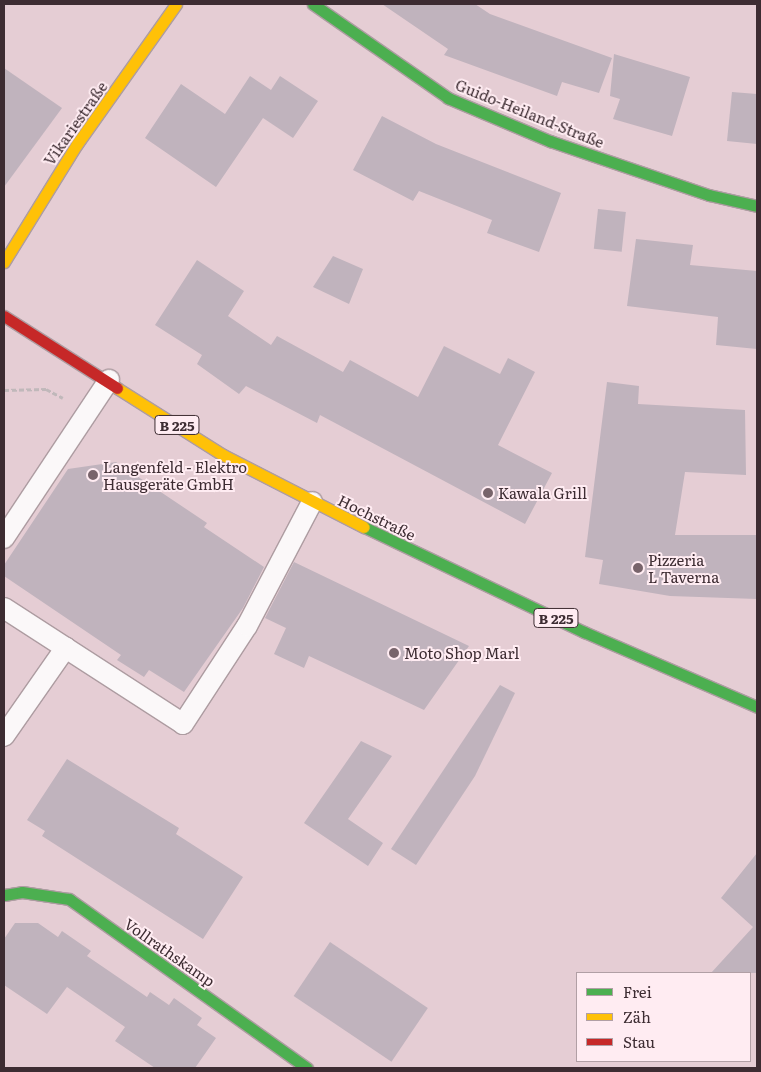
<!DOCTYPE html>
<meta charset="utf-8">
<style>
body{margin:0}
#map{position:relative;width:761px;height:1072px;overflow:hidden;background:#e5cdd4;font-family:Literata,serif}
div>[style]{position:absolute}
.building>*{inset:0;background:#c0b3bd;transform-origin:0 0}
.path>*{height:3px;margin-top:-1.5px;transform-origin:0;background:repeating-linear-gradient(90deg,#c0b8ba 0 5px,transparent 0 7.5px)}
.roads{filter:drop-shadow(1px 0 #ad9ca1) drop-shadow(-1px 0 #ad9ca1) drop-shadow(0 1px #ad9ca1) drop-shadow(0 -1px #ad9ca1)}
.lane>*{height:20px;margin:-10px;padding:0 10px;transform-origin:10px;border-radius:10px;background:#fbf8f9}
.fast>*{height:11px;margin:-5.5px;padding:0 5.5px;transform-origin:5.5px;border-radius:5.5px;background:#4caf50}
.slow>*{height:11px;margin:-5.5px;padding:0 5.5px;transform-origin:5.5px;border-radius:5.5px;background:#ffc107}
.jam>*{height:11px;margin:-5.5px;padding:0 5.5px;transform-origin:5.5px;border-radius:5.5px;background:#c62828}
.dots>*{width:14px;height:14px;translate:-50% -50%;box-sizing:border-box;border:2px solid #ffecf2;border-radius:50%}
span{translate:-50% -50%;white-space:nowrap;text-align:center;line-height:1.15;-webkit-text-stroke:4px #ffecf2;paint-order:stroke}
.shield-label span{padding:1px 4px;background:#ffecf2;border:1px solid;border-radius:4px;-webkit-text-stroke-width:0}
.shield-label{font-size:14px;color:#3d2c32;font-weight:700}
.street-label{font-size:15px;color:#3d2c32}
.poi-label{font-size:15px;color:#3d2c32}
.left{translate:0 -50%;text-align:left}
.frame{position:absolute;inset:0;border:5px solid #3d2c32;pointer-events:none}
.legend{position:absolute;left:576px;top:972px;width:175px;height:90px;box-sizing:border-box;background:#ffecf2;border:1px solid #b19fa5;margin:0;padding:6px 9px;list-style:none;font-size:15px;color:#3d2c32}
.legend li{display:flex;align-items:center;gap:10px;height:25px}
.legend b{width:25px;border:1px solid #b19fa5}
</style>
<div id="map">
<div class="building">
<div style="clip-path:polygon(382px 4px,475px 4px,490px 14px,612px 58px,599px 93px,562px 82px,557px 96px,444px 55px,448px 49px)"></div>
<div style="clip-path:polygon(614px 54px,690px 77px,672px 136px,613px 119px,620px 99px,610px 96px)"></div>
<div style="clip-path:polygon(4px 68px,62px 108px,4px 187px)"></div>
<div style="clip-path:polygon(250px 76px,271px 90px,280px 76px,318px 101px,293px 138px,263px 118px,216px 187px,145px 138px,181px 84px,225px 114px)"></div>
<div style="clip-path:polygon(732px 92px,757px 94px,757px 144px,727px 141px)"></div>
<div style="clip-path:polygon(382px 116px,436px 144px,561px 193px,539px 252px,487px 233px,492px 220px,419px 191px,413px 201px,353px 170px)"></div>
<div style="left:598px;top:209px;width:28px;height:40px;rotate:6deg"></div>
<div style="clip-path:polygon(636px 239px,693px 245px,690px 265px,757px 271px,757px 349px,716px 345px,718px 317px,627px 306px)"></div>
<div style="clip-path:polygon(333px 256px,363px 269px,349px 304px,313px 287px)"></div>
<div style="clip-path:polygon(197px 260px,244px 291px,228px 316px,271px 345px,277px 336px,343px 372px,350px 360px,418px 397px,444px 346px,500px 374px,508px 358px,535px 372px,498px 445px,552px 473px,525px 524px,320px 415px,317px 423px,246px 386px,239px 394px,197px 364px,202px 355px,155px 325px)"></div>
<div style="clip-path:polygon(607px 382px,639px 386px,638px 404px,745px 410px,746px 475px,685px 472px,675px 535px,757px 535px,757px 599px,670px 596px,599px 584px,603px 560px,585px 557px)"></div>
<div style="clip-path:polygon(116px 462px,207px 523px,204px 527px,264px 567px,243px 608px,184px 692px,149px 670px,144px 677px,117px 660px,121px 655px,4px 576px,4px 565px,68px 469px)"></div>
<div style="clip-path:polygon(294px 562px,469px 646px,424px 710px,309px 656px,304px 668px,274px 654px,286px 628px,265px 618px)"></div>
<div style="clip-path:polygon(500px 685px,515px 693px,475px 776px,416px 865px,391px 849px)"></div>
<div style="clip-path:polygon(361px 741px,392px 756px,348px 819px,383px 843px,368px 866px,304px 823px)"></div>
<div style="clip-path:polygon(67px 759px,179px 828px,176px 834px,243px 877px,203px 939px,42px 836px,45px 831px,27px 820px)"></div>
<div style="clip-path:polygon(757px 853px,757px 973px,711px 973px,753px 927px,721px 898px)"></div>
<div style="clip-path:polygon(15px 923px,38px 923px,58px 937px,62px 931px,91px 951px,87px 956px,147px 997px,150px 992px,169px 1005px,174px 998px,202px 1018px,197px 1025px,216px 1038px,195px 1068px,155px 1068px,115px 1041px,125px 1027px,67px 987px,47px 1014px,4px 985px,4px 939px)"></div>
<div style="left:330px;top:942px;width:118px;height:65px;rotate:34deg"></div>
</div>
<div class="path">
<div style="left:4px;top:390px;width:42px;rotate:-1.4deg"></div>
<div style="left:46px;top:389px;width:19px;rotate:28deg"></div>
</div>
<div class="roads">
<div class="lane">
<div style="left:4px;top:538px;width:190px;rotate:-56.4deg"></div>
<div style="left:4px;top:608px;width:213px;rotate:32.9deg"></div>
<div style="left:183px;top:724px;width:117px;rotate:-56.9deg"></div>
<div style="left:247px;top:626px;width:140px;rotate:-62.3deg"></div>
<div style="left:4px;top:736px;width:108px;rotate:-55.1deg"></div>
</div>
<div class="fast">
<div style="left:313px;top:4px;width:165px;rotate:34.8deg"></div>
<div style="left:448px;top:98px;width:111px;rotate:22.9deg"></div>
<div style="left:550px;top:141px;width:168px;rotate:18.8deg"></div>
<div style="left:709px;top:195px;width:49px;rotate:12.9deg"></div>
<div style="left:364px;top:527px;width:244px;rotate:25.5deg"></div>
<div style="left:584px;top:632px;width:189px;rotate:23.4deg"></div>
<div style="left:4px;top:895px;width:18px;rotate:-9deg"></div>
<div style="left:22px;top:892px;width:48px;rotate:8.5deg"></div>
<div style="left:69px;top:899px;width:292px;rotate:35.4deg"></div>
</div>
<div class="slow">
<div style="left:4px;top:262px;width:139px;rotate:-58.3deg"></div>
<div style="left:77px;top:144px;width:171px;rotate:-54.7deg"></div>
<div style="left:117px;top:388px;width:125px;rotate:32.3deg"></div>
<div style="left:223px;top:455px;width:158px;rotate:27.1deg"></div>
</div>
<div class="jam">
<div style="left:4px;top:316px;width:134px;rotate:32.5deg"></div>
</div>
</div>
<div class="dots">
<div style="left:93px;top:475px;background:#78646b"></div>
<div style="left:488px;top:493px;background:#78646b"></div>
<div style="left:638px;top:568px;background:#78646b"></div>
<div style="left:394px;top:653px;background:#78646b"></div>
</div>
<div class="shield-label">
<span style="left:177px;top:425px">B 225</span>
<span style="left:556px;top:618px">B 225</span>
</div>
<div class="street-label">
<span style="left:530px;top:113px;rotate:22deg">Guido-Heiland-Straße</span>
<span style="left:75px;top:123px;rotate:-55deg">Vikariestraße</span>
<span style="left:377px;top:517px;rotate:26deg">Hochstraße</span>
<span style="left:170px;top:952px;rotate:35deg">Vollrathskamp</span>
</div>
<div class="poi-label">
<span class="left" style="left:103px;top:475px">Langenfeld - Elektro<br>Hausgeräte GmbH</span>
<span class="left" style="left:498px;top:493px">Kawala Grill</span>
<span class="left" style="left:648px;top:568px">Pizzeria<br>L Taverna</span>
<span class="left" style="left:404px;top:653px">Moto Shop Marl</span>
</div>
<div class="frame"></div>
<ul class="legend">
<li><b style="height:6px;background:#4caf50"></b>Frei</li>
<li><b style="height:6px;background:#ffc107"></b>Zäh</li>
<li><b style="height:6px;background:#c62828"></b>Stau</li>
</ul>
</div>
